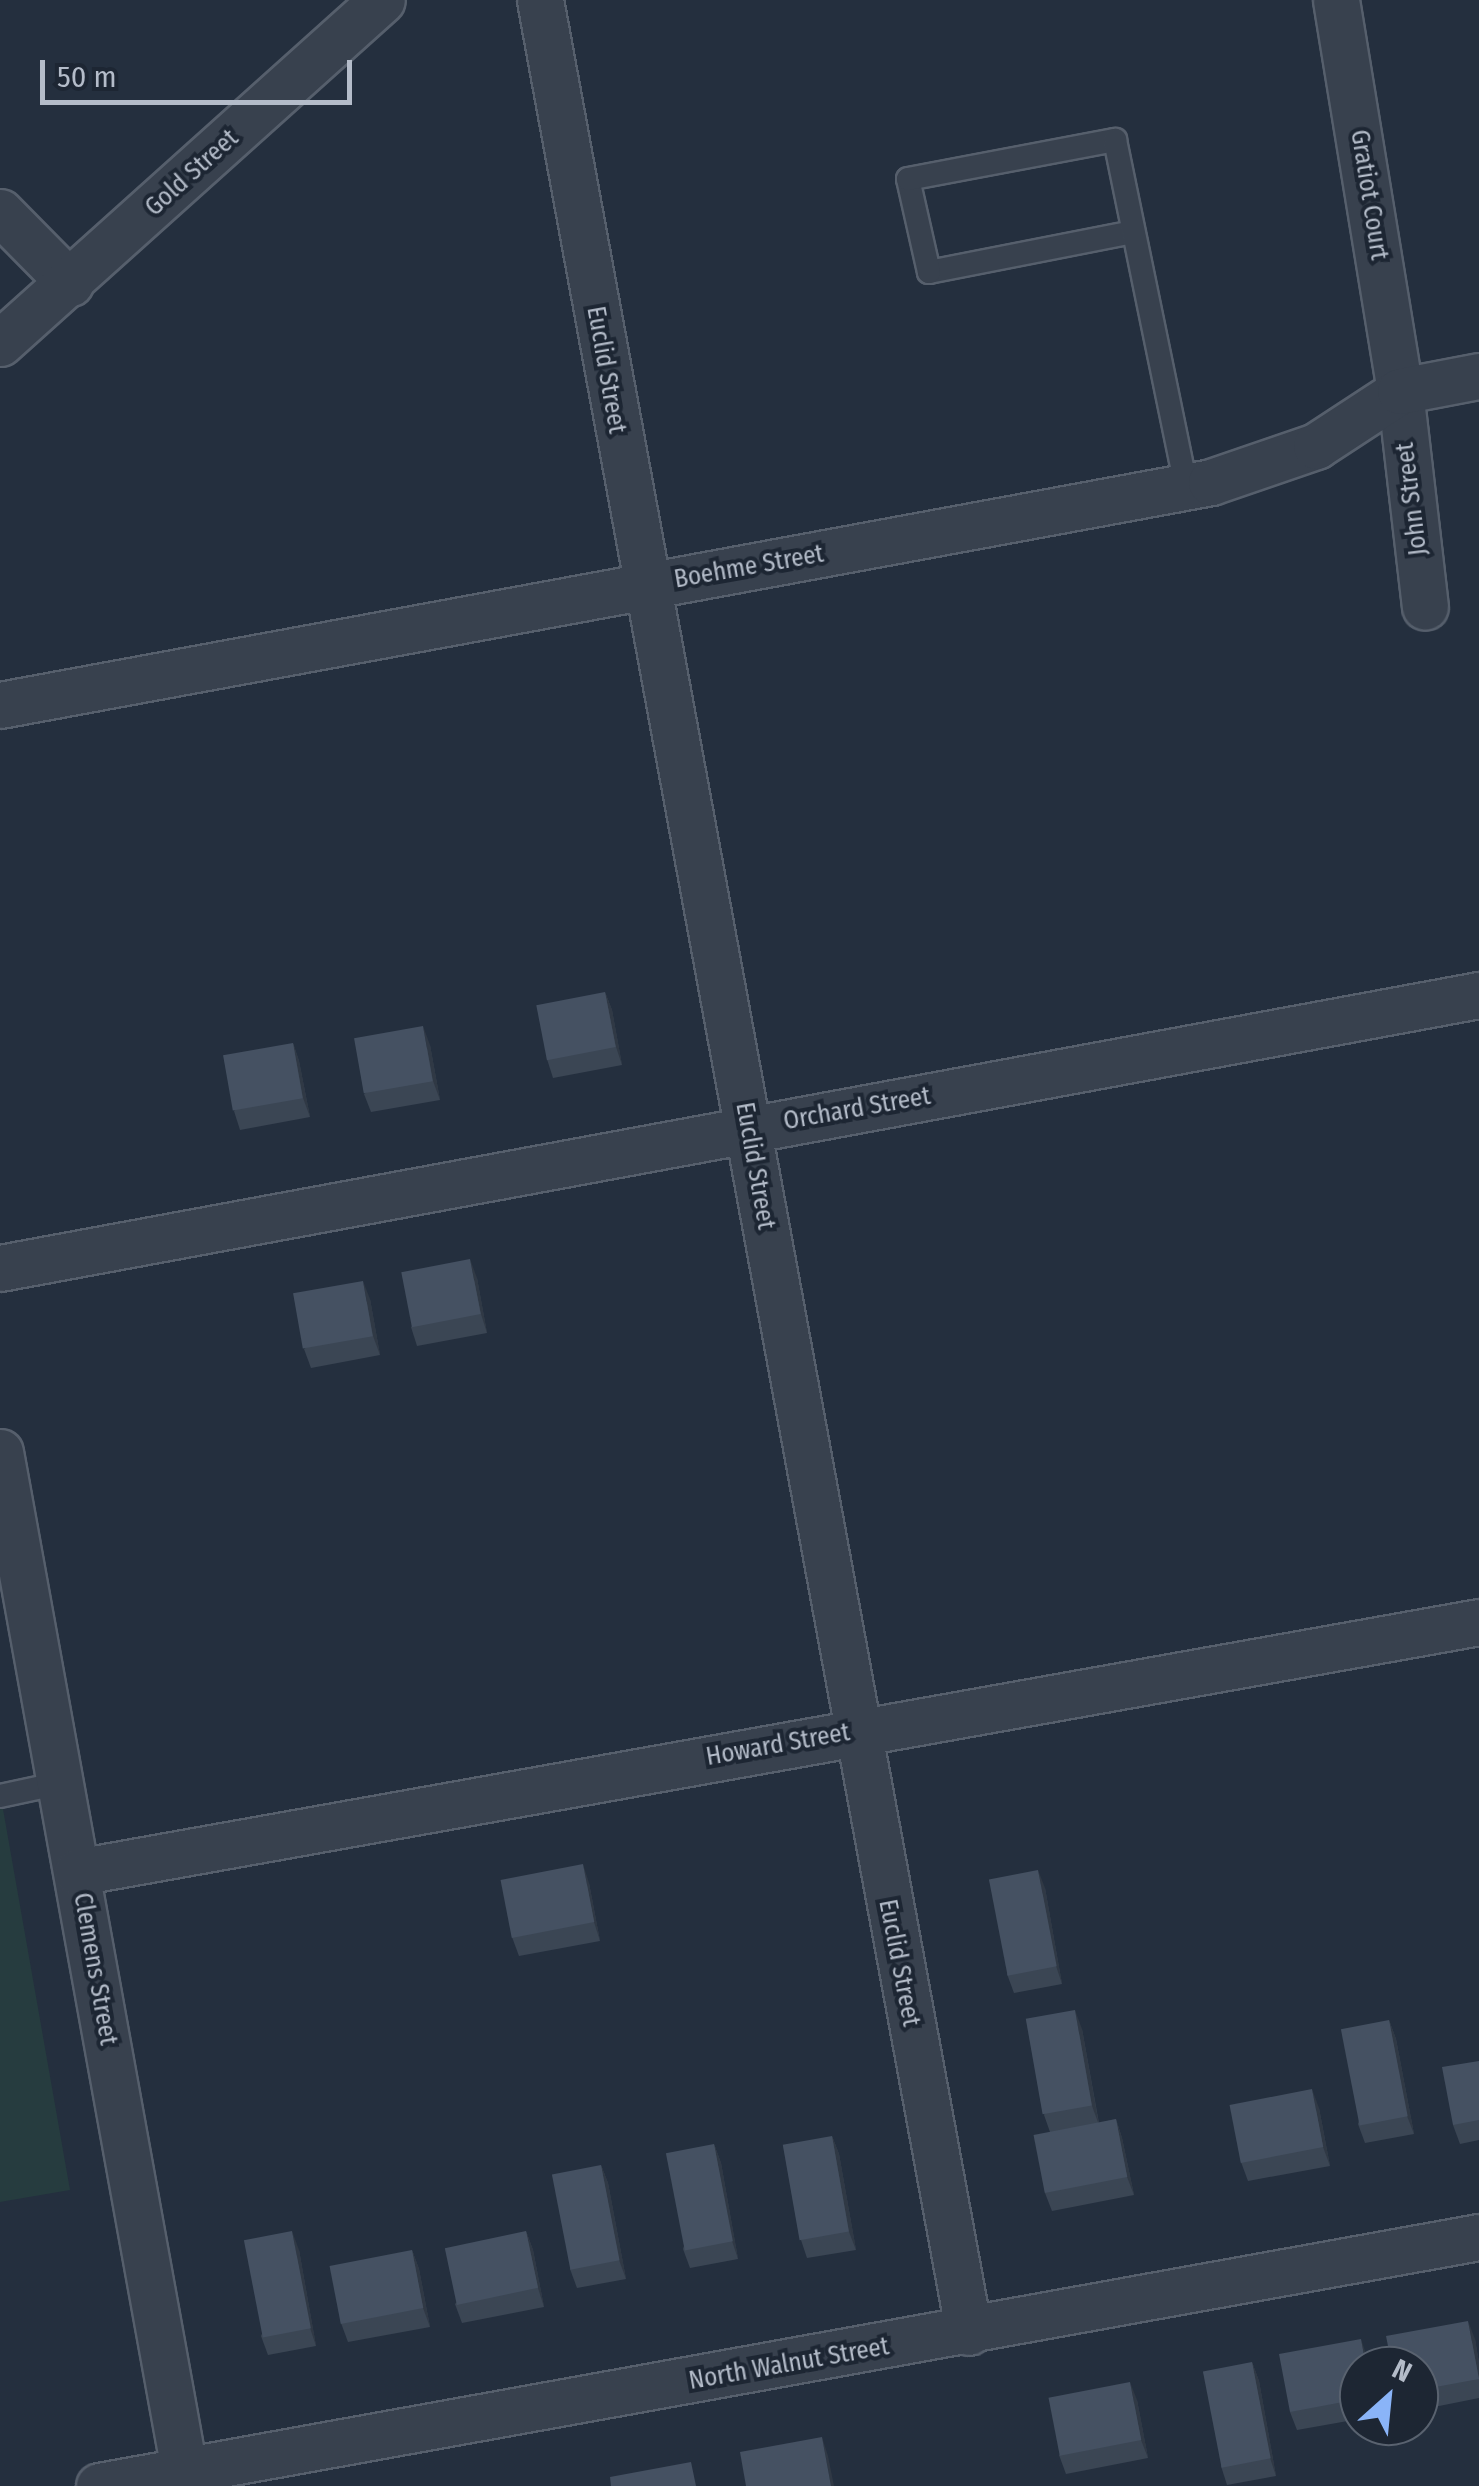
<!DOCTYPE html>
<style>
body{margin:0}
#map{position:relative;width:1479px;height:2486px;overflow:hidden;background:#242f3e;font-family:"Fira Sans Condensed",sans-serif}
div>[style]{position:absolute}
.green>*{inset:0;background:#263c3f}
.roads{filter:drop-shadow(2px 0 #565f6c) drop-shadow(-2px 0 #565f6c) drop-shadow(0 2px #565f6c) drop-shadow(0 -2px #565f6c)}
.service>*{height:22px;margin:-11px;padding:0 11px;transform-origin:11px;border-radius:11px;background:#38414e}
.minor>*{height:45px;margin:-22.5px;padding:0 22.5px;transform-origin:22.5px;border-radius:22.5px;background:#38414e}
.wall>*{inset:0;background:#3b4654}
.shaded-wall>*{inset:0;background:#303945}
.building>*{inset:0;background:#455162;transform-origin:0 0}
span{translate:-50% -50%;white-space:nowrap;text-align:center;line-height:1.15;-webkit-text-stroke:8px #1d2633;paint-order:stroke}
.street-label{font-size:25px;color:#b4bcc9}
.north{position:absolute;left:1339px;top:2346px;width:100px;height:100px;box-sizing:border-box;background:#1d2633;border:2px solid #59626f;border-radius:50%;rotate:27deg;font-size:28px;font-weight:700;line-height:40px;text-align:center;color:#b4bcc9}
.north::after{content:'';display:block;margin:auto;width:35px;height:45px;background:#8ab4f8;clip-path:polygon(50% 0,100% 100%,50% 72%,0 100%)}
.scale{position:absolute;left:40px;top:60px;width:312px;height:45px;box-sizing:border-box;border:5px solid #b4bcc9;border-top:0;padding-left:12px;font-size:30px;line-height:35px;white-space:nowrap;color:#b4bcc9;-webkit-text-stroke:8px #1d2633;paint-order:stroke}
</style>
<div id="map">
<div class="green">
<div style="clip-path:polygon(0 1792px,70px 2190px,0 2202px)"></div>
</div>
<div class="roads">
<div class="service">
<div style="left:1133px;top:232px;width:208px;rotate:168.9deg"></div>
<div style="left:929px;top:272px;width:95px;rotate:-102.7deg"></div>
<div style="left:908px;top:179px;width:211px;rotate:-10.7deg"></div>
<div style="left:1115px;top:140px;width:354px;rotate:78.4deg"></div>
<div style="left:0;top:1796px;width:62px;rotate:-12deg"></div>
</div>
<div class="minor">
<div style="left:540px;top:0;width:2371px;rotate:79.58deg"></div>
<div style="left:1336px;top:0;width:396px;rotate:80.7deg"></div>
<div style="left:1400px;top:391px;width:217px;rotate:83.4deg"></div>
<div style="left:0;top:212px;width:100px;rotate:45.4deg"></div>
<div style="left:0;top:343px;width:513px;rotate:-41.92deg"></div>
<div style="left:0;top:705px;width:1231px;rotate:-10.43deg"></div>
<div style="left:1211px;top:482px;width:111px;rotate:-18.9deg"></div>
<div style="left:1316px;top:446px;width:100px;rotate:-33.2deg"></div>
<div style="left:1400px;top:391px;width:80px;rotate:-10.8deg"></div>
<div style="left:0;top:1268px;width:1504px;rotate:-10.46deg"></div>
<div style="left:0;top:1452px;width:1051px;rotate:79.75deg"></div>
<div style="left:77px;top:1872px;width:1424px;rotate:-10.11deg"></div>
<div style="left:99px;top:2486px;width:1402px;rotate:-10.23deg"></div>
</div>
</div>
<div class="wall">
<div style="clip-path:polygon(605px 992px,612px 1010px,622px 1065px,553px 1078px,547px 1059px)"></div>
<div style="clip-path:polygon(293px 1043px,299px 1061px,310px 1117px,240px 1130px,234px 1111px)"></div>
<div style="clip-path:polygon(430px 1045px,440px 1100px,371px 1112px,364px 1094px)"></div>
<div style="clip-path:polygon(477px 1278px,487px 1333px,417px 1346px,411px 1327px)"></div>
<div style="clip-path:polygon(370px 1299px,380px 1355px,311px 1368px,304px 1349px)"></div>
<div style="clip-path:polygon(589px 1883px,600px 1941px,519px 1956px,512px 1937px)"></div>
<div style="clip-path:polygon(1045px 1888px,1062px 1984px,1014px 1993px,1007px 1974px)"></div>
<div style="clip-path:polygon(1389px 2020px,1396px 2039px,1414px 2134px,1365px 2143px,1358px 2124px)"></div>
<div style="clip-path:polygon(1082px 2029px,1099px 2123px,1116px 2119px,1122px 2138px,1134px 2195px,1052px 2211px,1045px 2193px,1050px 2132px,1044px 2115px)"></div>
<div style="clip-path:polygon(1479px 2061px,1479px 2140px,1460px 2144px,1453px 2125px)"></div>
<div style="clip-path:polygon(1319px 2108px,1330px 2166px,1248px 2181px,1241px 2162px)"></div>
<div style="clip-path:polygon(832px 2136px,839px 2154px,856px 2250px,807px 2258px,801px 2240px)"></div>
<div style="clip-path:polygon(714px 2144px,721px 2163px,738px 2259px,690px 2268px,683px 2249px)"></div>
<div style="clip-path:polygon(601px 2165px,608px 2183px,626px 2279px,577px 2288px,570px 2269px)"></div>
<div style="clip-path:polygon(526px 2231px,533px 2250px,544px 2307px,462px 2323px,455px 2304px)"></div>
<div style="clip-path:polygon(299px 2250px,316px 2346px,268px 2355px,261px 2336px)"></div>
<div style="clip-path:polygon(412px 2250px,419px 2269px,430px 2327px,348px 2342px,341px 2323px)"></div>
<div style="clip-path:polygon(1475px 2339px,1479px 2363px,1479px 2398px,1419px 2410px,1419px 2366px)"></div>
<div style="clip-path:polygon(1367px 2357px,1359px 2366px,1359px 2419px,1297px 2430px,1290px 2412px)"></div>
<div style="clip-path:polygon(1252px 2362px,1259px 2381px,1276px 2476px,1227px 2485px,1221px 2466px)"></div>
<div style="clip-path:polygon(1137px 2400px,1148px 2458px,1066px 2474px,1059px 2455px)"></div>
</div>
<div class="shaded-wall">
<div style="clip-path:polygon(605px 992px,612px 1010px,622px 1065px,616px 1047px)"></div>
<div style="clip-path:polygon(423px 1026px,430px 1045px,440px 1100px,433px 1081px)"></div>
<div style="clip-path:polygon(293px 1043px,299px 1061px,310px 1117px,303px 1098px)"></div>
<div style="clip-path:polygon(470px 1259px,477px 1278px,487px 1333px,481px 1314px)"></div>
<div style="clip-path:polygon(363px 1281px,370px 1299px,380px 1355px,373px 1336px)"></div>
<div style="clip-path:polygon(583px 1864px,589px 1883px,600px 1941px,594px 1922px)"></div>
<div style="clip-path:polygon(1038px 1870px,1045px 1888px,1062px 1984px,1056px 1966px)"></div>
<div style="clip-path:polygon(1075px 2010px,1082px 2029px,1099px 2125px,1092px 2106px)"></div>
<div style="clip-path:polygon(1389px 2020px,1396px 2039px,1414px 2134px,1407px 2116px)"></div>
<div style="clip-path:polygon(1312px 2089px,1319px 2108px,1330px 2166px,1323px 2147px)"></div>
<div style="clip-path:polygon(1116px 2119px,1122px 2138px,1134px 2195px,1127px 2177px)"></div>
<div style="clip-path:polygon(832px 2136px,839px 2154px,856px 2250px,849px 2232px)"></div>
<div style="clip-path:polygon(714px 2144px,721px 2163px,738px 2259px,732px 2241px)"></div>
<div style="clip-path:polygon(601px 2165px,608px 2183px,626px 2279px,619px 2260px)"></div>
<div style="clip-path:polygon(292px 2231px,299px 2250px,316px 2346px,310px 2328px)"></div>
<div style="clip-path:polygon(526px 2231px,533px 2250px,544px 2307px,538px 2288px)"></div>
<div style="clip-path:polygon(412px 2250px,419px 2269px,430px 2327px,423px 2308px)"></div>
<div style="clip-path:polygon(1468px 2321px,1475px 2339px,1479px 2363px,1479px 2379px)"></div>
<div style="clip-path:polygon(1361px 2339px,1367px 2357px,1369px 2366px,1366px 2366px)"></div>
<div style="clip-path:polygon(1252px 2362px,1259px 2381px,1276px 2476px,1270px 2458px)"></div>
<div style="clip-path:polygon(1130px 2382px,1137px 2400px,1148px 2458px,1141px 2440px)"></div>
<div style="clip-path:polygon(822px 2437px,828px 2456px,834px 2486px,831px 2486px)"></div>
</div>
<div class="building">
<div style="left:605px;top:992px;width:56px;height:70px;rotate:79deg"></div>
<div style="left:423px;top:1026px;width:56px;height:70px;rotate:80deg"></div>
<div style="left:293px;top:1043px;width:56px;height:71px;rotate:80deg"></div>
<div style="left:470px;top:1259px;width:56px;height:70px;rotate:79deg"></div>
<div style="left:363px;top:1281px;width:56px;height:71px;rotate:80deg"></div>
<div style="left:583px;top:1864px;width:59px;height:84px;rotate:79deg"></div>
<div style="left:1038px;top:1870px;width:98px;height:50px;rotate:79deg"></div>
<div style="left:1075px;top:2010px;width:97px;height:50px;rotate:80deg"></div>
<div style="left:1389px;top:2020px;width:98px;height:49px;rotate:79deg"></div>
<div style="clip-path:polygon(1479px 2061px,1479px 2120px,1453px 2125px,1442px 2067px)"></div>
<div style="left:1312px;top:2089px;width:59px;height:84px;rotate:79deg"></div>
<div style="left:1116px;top:2119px;width:59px;height:84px;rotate:79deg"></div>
<div style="left:832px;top:2136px;width:97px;height:50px;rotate:80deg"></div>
<div style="left:714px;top:2144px;width:99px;height:49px;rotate:79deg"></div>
<div style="left:601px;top:2165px;width:97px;height:50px;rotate:79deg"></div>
<div style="left:292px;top:2231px;width:99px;height:49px;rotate:79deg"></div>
<div style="left:526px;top:2231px;width:58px;height:83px;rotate:78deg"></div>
<div style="left:412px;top:2250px;width:59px;height:84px;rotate:79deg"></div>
<div style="clip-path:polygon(1468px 2321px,1479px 2379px,1419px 2390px,1419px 2366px,1392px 2366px,1386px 2336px)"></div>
<div style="clip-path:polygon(1361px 2339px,1366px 2366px,1359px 2366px,1359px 2399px,1290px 2412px,1279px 2354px)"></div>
<div style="left:1252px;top:2362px;width:98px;height:50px;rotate:79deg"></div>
<div style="left:1130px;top:2382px;width:59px;height:83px;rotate:79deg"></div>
<div style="clip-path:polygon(822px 2437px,831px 2486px,746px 2486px,740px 2452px)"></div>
<div style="clip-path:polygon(691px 2462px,696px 2486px,611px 2486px,610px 2477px)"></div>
</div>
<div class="street-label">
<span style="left:192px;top:173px;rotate:-42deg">Gold Street</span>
<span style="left:1369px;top:195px;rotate:81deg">Gratiot Court</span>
<span style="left:606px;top:370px;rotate:80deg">Euclid Street</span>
<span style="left:1412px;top:499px;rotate:-97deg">John Street</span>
<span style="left:749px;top:567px;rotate:-10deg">Boehme Street</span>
<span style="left:857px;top:1109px;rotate:-10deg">Orchard Street</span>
<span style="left:755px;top:1166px;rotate:80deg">Euclid Street</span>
<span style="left:778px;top:1745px;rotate:-10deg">Howard Street</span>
<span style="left:899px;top:1963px;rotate:79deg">Euclid Street</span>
<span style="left:95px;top:1969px;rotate:80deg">Clemens Street</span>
<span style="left:789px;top:2364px;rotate:-10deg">North Walnut Street</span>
</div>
<div class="north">N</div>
<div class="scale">50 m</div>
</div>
